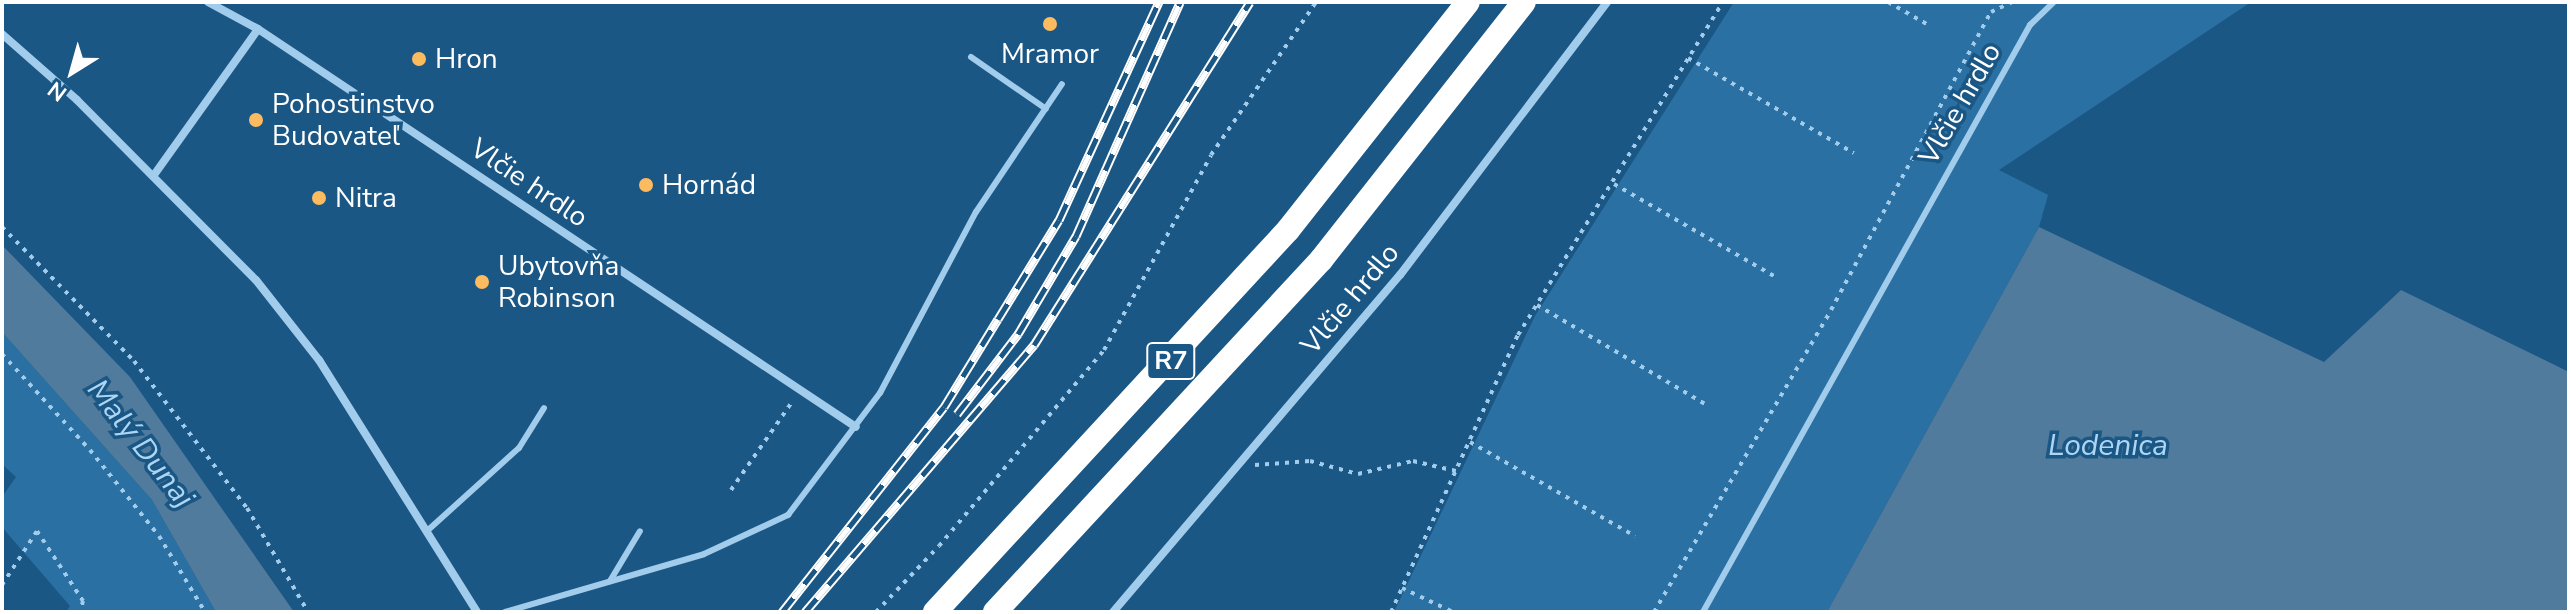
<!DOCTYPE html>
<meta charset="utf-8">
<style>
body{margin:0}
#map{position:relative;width:2571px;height:614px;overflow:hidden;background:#1b5785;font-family:"Nunito Sans",sans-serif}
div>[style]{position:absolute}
.green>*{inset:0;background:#2b70a2}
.water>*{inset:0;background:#507b9d}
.path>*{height:4px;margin-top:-2px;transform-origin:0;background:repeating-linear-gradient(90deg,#a2cceb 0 4px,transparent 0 10px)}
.lane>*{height:6px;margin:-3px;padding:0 3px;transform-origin:3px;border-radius:3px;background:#a2cceb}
.street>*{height:8px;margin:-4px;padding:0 4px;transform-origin:4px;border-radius:4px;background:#a2cceb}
.highway>*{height:24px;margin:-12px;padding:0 12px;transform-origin:12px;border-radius:12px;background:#fff}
.rail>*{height:9px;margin-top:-4.5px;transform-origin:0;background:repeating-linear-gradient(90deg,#1b5785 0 18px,#fff 0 36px);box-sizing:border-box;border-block:2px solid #fff}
.dots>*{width:22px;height:22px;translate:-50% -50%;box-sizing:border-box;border:4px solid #1b5785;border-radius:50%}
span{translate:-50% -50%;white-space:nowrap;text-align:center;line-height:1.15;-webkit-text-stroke:7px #1b5785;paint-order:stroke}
.shield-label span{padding:2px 6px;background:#1b5785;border:2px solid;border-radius:6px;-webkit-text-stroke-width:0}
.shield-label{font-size:26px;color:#fff;font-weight:700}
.poi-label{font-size:28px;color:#fff}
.left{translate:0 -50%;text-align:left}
.street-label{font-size:28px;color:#fff}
.water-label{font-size:30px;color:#aed6f3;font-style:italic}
.frame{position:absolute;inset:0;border:4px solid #fff;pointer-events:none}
.north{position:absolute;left:32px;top:32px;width:80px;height:80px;-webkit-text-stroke:6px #1b5785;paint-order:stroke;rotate:217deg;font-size:22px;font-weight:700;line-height:32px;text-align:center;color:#fff}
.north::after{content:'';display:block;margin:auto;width:28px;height:36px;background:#fff;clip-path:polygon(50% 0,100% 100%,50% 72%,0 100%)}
</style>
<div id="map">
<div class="green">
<div style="clip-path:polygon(1734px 2px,2251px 2px,1999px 170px,2048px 195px,2039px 227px,1827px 612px,1394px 612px,1535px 316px)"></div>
<div style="clip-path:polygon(2px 332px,152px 500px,216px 612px,66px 612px,70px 606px,2px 527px,2px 497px,16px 477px,2px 464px)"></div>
</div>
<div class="water">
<div style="clip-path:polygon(2039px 227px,2324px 362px,2401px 290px,2569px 372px,2569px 612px,1827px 612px)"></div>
<div style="clip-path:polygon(2px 245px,130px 377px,294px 612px,216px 612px,152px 500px,2px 332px)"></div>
</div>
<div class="path">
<div style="left:1888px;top:2px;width:48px;rotate:29.7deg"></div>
<div style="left:1688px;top:58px;width:191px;rotate:29.8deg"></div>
<div style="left:1614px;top:184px;width:185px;rotate:29.9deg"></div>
<div style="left:2px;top:227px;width:188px;rotate:45.4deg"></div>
<div style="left:134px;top:361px;width:185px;rotate:52.5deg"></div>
<div style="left:247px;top:508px;width:121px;rotate:59.6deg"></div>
<div style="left:1537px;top:305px;width:195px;rotate:30.5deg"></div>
<div style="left:2px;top:354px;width:130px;rotate:47.5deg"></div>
<div style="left:90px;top:450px;width:110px;rotate:51.3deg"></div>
<div style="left:159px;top:536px;width:89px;rotate:58.8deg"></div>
<div style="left:1470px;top:442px;width:190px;rotate:29.7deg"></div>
<div style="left:1255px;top:465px;width:55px;rotate:-4.2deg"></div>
<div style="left:1310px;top:461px;width:50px;rotate:15.2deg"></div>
<div style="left:1358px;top:474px;width:57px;rotate:-13.3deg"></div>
<div style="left:1413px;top:461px;width:44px;rotate:13.1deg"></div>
<div style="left:731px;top:490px;width:107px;rotate:-55.3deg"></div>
<div style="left:2px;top:585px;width:64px;rotate:-57.1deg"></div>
<div style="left:37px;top:531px;width:84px;rotate:56.7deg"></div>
<div style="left:83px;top:601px;width:11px;rotate:105deg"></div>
<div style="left:1402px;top:588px;width:56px;rotate:25.2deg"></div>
<div style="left:876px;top:612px;width:91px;rotate:-46.3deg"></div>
<div style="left:939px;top:546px;width:256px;rotate:-49.9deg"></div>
<div style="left:1104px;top:350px;width:222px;rotate:-61.2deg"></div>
<div style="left:1211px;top:155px;width:186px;rotate:-55.5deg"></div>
<div style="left:1391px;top:612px;width:305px;rotate:-65.4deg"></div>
<div style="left:1518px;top:335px;width:391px;rotate:-58.4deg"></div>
<div style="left:1654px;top:612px;width:350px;rotate:-59.6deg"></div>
<div style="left:1831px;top:310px;width:338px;rotate:-61.8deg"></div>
<div style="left:1991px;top:12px;width:23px;rotate:-25deg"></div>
</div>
<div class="lane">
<div style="left:971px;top:57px;width:91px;rotate:34.7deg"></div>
<div style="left:427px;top:531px;width:124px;rotate:-42.1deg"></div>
<div style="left:519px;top:448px;width:47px;rotate:-58deg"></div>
<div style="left:610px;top:581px;width:58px;rotate:-59deg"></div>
<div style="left:505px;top:612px;width:207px;rotate:-16.2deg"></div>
<div style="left:704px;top:554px;width:93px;rotate:-24.9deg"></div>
<div style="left:788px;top:515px;width:153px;rotate:-53deg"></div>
<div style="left:880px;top:393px;width:205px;rotate:-62.1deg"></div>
<div style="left:976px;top:212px;width:154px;rotate:-56.1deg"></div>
<div style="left:1703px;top:612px;width:672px;rotate:-60.88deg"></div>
<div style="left:2030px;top:25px;width:33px;rotate:-44deg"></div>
</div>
<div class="street">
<div style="left:208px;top:2px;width:57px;rotate:28.4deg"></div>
<div style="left:2px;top:34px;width:100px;rotate:41.3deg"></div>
<div style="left:77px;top:100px;width:254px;rotate:45.2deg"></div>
<div style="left:256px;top:280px;width:102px;rotate:51.8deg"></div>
<div style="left:319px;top:360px;width:297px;rotate:57.9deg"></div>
<div style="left:154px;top:175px;width:179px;rotate:-54.5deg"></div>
<div style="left:258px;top:29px;width:718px;rotate:33.65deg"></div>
<div style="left:1113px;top:612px;width:443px;rotate:-49.6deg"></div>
<div style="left:1400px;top:275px;width:343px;rotate:-52.8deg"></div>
</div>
<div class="highway">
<div style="left:935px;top:612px;width:520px;rotate:-47.26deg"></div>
<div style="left:1288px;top:230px;width:290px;rotate:-51.7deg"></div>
<div style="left:995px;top:612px;width:480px;rotate:-47.2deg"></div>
<div style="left:1321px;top:260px;width:328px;rotate:-51.8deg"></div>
</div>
<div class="rail">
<div style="left:957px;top:414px;width:101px;rotate:-52.7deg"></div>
<div style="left:1018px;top:334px;width:114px;rotate:-59.4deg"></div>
<div style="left:1076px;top:236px;width:256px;rotate:-66deg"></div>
<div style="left:782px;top:612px;width:261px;rotate:-51.7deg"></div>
<div style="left:944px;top:407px;width:103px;rotate:-58.5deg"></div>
<div style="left:998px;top:319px;width:116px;rotate:-58.4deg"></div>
<div style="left:1059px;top:220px;width:240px;rotate:-65.4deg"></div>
<div style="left:805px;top:612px;width:352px;rotate:-49.4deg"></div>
<div style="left:1034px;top:345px;width:405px;rotate:-57.8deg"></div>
</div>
<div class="dots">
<div style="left:1050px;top:24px;background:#fcbb5f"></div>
<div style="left:419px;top:59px;background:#fcbb5f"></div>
<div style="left:256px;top:120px;background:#fcbb5f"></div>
<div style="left:646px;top:185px;background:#fcbb5f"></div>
<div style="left:319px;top:198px;background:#fcbb5f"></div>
<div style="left:482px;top:282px;background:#fcbb5f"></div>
</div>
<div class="shield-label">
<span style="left:1171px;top:361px">R7</span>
</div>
<div class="poi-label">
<span style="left:1050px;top:54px">Mramor</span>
<span class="left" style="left:435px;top:59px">Hron</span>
<span class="left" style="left:272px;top:120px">Pohostinstvo<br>Budovateľ</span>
<span class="left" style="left:662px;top:185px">Hornád</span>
<span class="left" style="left:335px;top:198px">Nitra</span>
<span class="left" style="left:498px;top:282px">Ubytovňa<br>Robinson</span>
</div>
<div class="street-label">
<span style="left:1960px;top:104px;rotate:-60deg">Vlčie hrdlo</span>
<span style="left:529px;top:183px;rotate:34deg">Vlčie hrdlo</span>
<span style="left:1350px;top:299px;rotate:-50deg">Vlčie hrdlo</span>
</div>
<div class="water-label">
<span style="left:140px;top:444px;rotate:52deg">Malý Dunaj</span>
<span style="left:2108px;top:446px">Lodenica</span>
</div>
<div class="frame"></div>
<div class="north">N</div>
</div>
